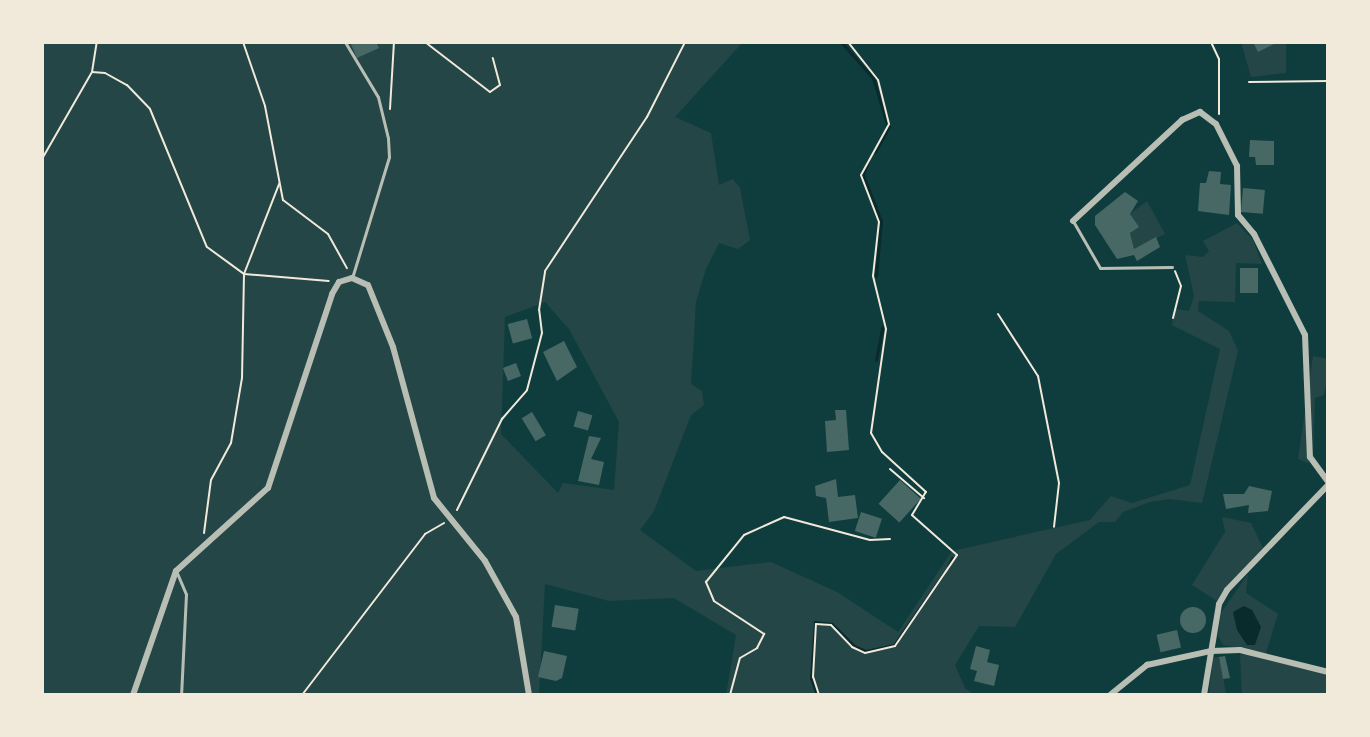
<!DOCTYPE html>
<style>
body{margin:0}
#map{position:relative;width:1370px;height:737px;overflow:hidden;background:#0f3d3e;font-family:"DejaVu Sans",sans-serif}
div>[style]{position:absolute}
.green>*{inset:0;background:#244646}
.water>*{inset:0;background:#0a2a2b}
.stream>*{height:3px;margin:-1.5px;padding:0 1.5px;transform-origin:1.5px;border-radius:1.5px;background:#0a2a2b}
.building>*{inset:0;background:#486865;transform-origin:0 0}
.round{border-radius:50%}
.path>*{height:2px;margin:-1px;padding:0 1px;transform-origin:1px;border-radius:1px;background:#f1e9da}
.service>*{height:3px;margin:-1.5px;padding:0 1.5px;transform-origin:1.5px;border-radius:1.5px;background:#b8beb3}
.minor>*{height:6px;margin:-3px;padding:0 3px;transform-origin:3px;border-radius:3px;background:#b8beb3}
span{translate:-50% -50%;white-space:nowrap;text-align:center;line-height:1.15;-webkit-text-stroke:6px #f1e9da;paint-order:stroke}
.frame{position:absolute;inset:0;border:44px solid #f1e9da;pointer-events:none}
</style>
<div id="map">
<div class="green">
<div style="clip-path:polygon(evenodd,42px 42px,743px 42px,675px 117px,711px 133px,719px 185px,733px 179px,740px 188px,750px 240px,738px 249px,719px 243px,706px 269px,696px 302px,691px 384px,702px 391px,704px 405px,691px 415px,654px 511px,640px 530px,696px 571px,771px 562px,837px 592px,898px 632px,952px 551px,1090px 520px,1111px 496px,1132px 503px,1190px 485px,1220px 349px,1172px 325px,1175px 309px,1189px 311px,1194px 296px,1185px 255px,1203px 257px,1209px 251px,1203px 241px,1237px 223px,1253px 240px,1262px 264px,1236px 263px,1235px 302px,1199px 301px,1198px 311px,1229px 331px,1238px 351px,1202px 503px,1169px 499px,1150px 502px,1123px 512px,1115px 522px,1099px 522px,1056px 554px,1015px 627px,979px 626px,955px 665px,965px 688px,974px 695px,726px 695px,736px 635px,674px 598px,609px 601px,545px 584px,539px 695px,42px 695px,42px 42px,545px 302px,569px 329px,619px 422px,614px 490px,563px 483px,558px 493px,501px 434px,505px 317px,545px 302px)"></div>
<div style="clip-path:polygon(1241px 42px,1286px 42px,1286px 73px,1251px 77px)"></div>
<div style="clip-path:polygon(1147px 201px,1165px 234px,1134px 249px,1130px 233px,1138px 227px,1130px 214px)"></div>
<div style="clip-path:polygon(1313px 356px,1328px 359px,1328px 374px,1324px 395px,1315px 398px,1313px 456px,1308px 463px,1298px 459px)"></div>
<div style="clip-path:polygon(1222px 517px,1251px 523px,1263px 548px,1217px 601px,1192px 585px,1225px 532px)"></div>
<div style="clip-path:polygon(1248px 574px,1246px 593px,1278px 614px,1266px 653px,1328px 671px,1328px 695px,1242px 695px,1240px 655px,1262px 652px,1223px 645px,1218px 635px,1221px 613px)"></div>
<div style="clip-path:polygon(1219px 657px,1226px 693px,1209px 693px,1213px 658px)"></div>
</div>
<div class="water">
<div style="clip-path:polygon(1244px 606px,1252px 610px,1261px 627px,1255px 645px,1247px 645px,1237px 630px,1233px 612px)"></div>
</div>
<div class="stream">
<div style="left:842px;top:43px;width:47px;rotate:48.5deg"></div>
<div style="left:873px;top:78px;width:48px;rotate:73.1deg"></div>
<div style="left:875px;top:152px;width:29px;rotate:-61deg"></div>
<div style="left:868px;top:161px;width:15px;rotate:110deg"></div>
<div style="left:863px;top:175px;width:49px;rotate:68.6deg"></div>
<div style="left:881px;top:221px;width:55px;rotate:95.2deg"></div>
<div style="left:876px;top:360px;width:33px;rotate:-79deg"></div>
<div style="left:948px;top:567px;width:10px;rotate:-66deg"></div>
<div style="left:817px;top:695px;width:18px;rotate:-109deg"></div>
<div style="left:811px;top:678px;width:56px;rotate:-85.9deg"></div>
<div style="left:815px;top:622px;width:17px;rotate:7deg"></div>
<div style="left:832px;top:624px;width:31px;rotate:45deg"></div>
<div style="left:854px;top:646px;width:13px;rotate:23deg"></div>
<div style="left:866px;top:651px;width:29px;rotate:-12deg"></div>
<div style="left:894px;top:645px;width:88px;rotate:-55.2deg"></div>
</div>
<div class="building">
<div style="clip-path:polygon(350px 42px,376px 42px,379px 48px,357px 58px)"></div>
<div style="clip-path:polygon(1253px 42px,1278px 42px,1258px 52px)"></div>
<div style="clip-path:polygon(1250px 140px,1274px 141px,1274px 165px,1256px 165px,1255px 157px,1249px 157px)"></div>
<div style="clip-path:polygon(1209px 171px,1221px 172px,1220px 184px,1231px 185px,1229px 215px,1198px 211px,1200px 183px,1206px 183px)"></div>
<div style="left:1243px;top:188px;width:22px;height:24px;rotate:5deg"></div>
<div style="clip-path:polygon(1125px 192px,1138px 201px,1130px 214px,1139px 227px,1130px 233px,1134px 249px,1156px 237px,1160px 247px,1137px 261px,1134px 255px,1117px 259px,1095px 225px,1095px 216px)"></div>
<div style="left:1240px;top:268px;width:18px;height:25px"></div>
<div style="left:527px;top:319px;width:20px;height:20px;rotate:75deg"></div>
<div style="clip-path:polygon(564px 341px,577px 367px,557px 381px,543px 352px)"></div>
<div style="left:516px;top:363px;width:14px;height:14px;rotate:69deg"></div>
<div style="clip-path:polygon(835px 410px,846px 410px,849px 450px,827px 452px,825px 421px,836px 420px)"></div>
<div style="left:578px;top:411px;width:15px;height:16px;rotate:16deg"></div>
<div style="left:532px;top:412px;width:27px;height:12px;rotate:59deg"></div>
<div style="clip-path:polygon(589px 436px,601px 438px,591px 459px,604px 462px,599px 485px,578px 481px)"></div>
<div style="clip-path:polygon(836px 479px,838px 497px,855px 495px,858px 518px,829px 522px,826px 498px,816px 496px,815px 486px)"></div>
<div style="left:900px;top:480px;width:28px;height:32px;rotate:42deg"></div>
<div style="clip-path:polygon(1249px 486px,1272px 491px,1268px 511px,1248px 513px,1249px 505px,1226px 509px,1223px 494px,1244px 494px)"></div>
<div style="left:861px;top:512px;width:22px;height:20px;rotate:18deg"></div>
<div style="left:555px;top:605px;width:24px;height:22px;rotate:9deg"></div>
<div class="round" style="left:1180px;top:607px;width:26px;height:26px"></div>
<div style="left:1177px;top:630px;width:18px;height:21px;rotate:77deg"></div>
<div style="clip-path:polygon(976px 646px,990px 650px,987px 662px,999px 665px,994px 686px,974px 681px,977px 671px,970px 669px)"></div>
<div style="clip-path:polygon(544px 651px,567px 656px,562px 678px,556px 681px,538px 677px)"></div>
<div style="clip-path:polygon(1225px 656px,1230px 678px,1223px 679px,1219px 657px)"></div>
</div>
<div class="path">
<div style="left:243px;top:42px;width:68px;rotate:71deg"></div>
<div style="left:265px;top:106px;width:96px;rotate:79.2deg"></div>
<div style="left:283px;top:200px;width:56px;rotate:37.1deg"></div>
<div style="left:328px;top:234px;width:39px;rotate:61deg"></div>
<div style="left:425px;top:42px;width:82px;rotate:37.6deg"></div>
<div style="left:490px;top:92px;width:12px;rotate:-35deg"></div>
<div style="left:500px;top:85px;width:28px;rotate:-105deg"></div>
<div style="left:1211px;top:42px;width:19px;rotate:65deg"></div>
<div style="left:1219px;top:59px;width:55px;rotate:90deg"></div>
<div style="left:92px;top:72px;width:30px;rotate:-81deg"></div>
<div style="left:1249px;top:82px;width:79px;rotate:-0.7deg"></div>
<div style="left:390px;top:109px;width:67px;rotate:-86.6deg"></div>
<div style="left:42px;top:159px;width:100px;rotate:-60.1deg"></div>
<div style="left:92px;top:72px;width:13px;rotate:4deg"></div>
<div style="left:105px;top:73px;width:25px;rotate:29deg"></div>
<div style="left:127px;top:85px;width:33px;rotate:46deg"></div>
<div style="left:150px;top:109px;width:149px;rotate:67.6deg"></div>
<div style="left:207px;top:247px;width:46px;rotate:36.1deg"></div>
<div style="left:244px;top:274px;width:85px;rotate:4.7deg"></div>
<div style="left:998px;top:314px;width:74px;rotate:57.2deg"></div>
<div style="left:1038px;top:376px;width:109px;rotate:78.9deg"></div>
<div style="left:1059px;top:483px;width:44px;rotate:96.5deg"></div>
<div style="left:1173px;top:318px;width:33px;rotate:-76deg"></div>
<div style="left:1181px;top:286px;width:16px;rotate:-112deg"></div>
<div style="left:890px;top:469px;width:45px;rotate:40.5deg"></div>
<div style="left:457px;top:510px;width:102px;rotate:-63.7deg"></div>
<div style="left:502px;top:419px;width:38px;rotate:-49deg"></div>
<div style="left:527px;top:390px;width:59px;rotate:-75.3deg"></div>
<div style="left:542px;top:333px;width:23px;rotate:-97deg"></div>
<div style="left:539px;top:310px;width:39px;rotate:-81deg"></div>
<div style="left:545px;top:271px;width:185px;rotate:-56.5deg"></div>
<div style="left:647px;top:117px;width:84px;rotate:-63.1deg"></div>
<div style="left:204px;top:533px;width:53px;rotate:-82.5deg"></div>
<div style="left:211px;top:480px;width:42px;rotate:-61.6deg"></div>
<div style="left:231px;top:443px;width:66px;rotate:-80.4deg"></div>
<div style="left:242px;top:378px;width:104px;rotate:-88.9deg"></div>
<div style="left:244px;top:274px;width:97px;rotate:-68.7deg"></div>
<div style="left:302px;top:695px;width:203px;rotate:-52.6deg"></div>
<div style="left:425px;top:534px;width:22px;rotate:-30deg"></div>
<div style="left:730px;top:695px;width:38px;rotate:-75deg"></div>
<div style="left:740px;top:658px;width:20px;rotate:-30deg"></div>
<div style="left:757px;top:648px;width:16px;rotate:-63deg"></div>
<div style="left:764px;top:634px;width:60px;rotate:-146.6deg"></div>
<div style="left:714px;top:601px;width:21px;rotate:-113deg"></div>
<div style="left:706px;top:582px;width:60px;rotate:-51deg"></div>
<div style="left:744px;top:535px;width:44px;rotate:-24.2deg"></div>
<div style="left:784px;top:517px;width:89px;rotate:15deg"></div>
<div style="left:870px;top:540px;width:20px;rotate:-3deg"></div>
<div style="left:819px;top:695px;width:19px;rotate:-108deg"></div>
<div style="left:813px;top:677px;width:53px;rotate:-86.8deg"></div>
<div style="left:816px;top:624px;width:15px;rotate:4deg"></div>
<div style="left:831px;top:625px;width:30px;rotate:46deg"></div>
<div style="left:852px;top:647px;width:14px;rotate:25deg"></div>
<div style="left:865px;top:653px;width:31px;rotate:-13deg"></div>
<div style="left:895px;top:646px;width:110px;rotate:-55.7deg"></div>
<div style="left:957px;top:555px;width:60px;rotate:-138.4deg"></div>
<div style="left:912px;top:515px;width:27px;rotate:-59deg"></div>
<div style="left:926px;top:492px;width:59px;rotate:-137.7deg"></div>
<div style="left:882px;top:452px;width:22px;rotate:-120deg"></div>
<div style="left:871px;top:433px;width:105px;rotate:-81.8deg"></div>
<div style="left:886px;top:329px;width:55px;rotate:-103.8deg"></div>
<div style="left:873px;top:276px;width:54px;rotate:-83.7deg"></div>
<div style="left:879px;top:222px;width:50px;rotate:-111deg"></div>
<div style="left:861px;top:175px;width:58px;rotate:-61.2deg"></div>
<div style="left:889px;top:124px;width:45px;rotate:-104deg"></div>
<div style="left:878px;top:80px;width:48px;rotate:-128.3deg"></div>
</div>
<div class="service">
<div style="left:345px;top:42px;width:64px;rotate:59deg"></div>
<div style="left:378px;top:97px;width:42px;rotate:76.3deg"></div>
<div style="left:388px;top:138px;width:19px;rotate:87deg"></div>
<div style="left:389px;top:157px;width:127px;rotate:107deg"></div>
<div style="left:1073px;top:221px;width:54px;rotate:60.1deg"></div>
<div style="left:1100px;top:268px;width:72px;rotate:-0.8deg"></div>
<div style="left:177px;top:573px;width:23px;rotate:67deg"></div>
<div style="left:186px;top:594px;width:101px;rotate:92.8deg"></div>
</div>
<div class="minor">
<div style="left:1073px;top:221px;width:149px;rotate:-42.8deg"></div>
<div style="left:1182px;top:120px;width:20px;rotate:-24deg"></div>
<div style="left:1200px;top:112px;width:20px;rotate:37deg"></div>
<div style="left:1216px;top:124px;width:47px;rotate:63.4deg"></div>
<div style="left:1237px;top:166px;width:49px;rotate:88.8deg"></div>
<div style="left:1238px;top:215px;width:25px;rotate:50deg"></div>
<div style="left:1254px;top:234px;width:113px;rotate:63.2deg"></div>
<div style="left:1305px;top:335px;width:122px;rotate:87.7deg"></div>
<div style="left:1310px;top:457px;width:31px;rotate:54deg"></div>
<div style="left:133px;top:695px;width:131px;rotate:-70.9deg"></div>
<div style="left:176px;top:571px;width:124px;rotate:-42.1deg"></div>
<div style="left:268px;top:488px;width:204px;rotate:-71.7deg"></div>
<div style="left:332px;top:294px;width:14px;rotate:-60deg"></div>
<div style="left:339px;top:282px;width:14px;rotate:-17deg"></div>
<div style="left:352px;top:278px;width:17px;rotate:24deg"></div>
<div style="left:368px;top:285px;width:67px;rotate:68deg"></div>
<div style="left:393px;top:347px;width:156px;rotate:74.8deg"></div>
<div style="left:434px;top:498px;width:81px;rotate:51deg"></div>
<div style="left:485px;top:561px;width:64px;rotate:61deg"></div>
<div style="left:516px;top:617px;width:79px;rotate:80.5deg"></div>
<div style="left:1110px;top:695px;width:48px;rotate:-39deg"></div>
<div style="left:1147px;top:665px;width:66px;rotate:-12.3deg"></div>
<div style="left:1211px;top:651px;width:29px;rotate:-2deg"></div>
<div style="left:1240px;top:650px;width:91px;rotate:14deg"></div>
<div style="left:1204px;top:695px;width:92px;rotate:-80.6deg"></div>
<div style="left:1219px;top:604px;width:16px;rotate:-60deg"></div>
<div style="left:1227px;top:590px;width:146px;rotate:-46.1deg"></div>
</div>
<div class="frame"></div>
</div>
